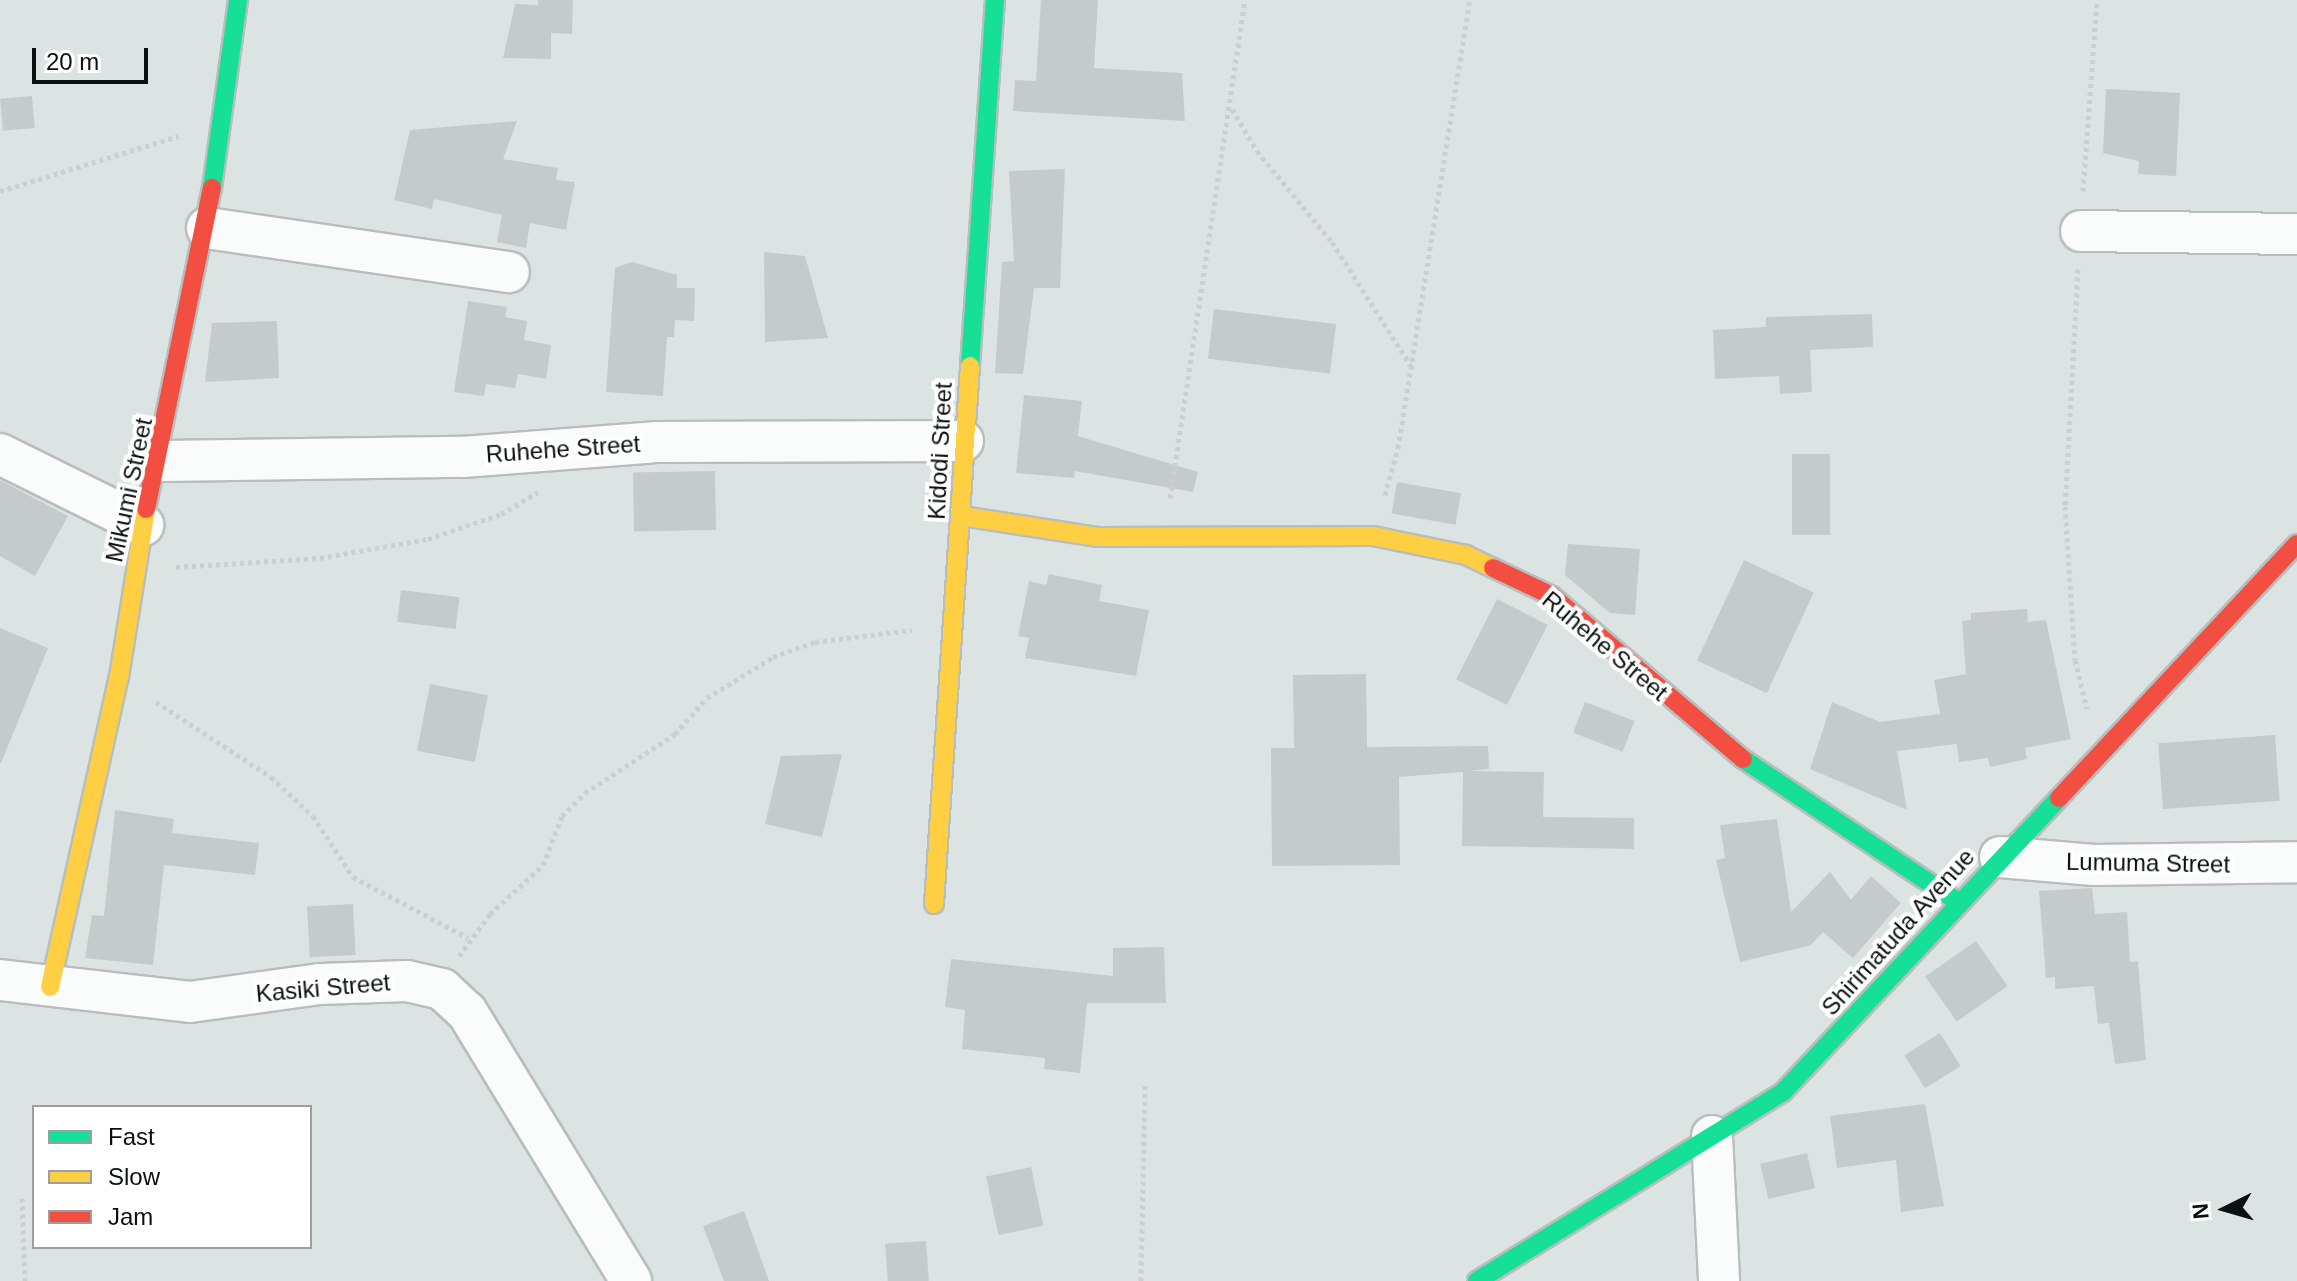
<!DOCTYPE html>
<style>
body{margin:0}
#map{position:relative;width:2297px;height:1281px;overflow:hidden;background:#dce4e3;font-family:Helvetica,sans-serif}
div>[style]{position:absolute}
.building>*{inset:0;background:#c5cbca;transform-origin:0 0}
.path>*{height:5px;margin-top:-2.5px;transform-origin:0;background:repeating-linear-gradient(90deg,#cccfce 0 4px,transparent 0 8px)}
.roads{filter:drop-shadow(2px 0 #b8bebd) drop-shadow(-2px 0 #b8bebd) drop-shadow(0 2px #b8bebd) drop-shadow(0 -2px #b8bebd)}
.street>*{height:40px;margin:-20px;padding:0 20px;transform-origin:20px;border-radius:20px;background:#fafbfb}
.fast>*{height:18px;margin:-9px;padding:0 9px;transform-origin:9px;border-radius:9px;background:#16e098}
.slow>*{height:18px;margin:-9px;padding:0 9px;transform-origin:9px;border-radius:9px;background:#ffcf43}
.jam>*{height:18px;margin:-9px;padding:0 9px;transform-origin:9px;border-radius:9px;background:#f24e42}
span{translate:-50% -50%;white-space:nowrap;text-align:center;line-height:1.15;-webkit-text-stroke:8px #fff;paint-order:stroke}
.street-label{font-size:24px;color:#0b1010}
.legend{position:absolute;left:32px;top:1105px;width:280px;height:144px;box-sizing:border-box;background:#fff;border:2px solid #9d9f9f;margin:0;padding:10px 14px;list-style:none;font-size:24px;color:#0b1010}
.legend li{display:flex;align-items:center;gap:16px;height:40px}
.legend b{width:40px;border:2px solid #9d9f9f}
.north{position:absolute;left:2185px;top:1169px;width:80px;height:80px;-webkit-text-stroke:6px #fff;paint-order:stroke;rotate:265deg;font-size:22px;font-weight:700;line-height:32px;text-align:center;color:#0b1010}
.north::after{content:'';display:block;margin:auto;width:28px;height:36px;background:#0b1010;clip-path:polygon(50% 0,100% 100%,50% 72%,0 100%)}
.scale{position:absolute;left:32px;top:48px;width:116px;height:36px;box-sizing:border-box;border:4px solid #0b1010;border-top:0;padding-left:10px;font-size:24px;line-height:28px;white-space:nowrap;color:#0b1010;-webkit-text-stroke:6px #fff;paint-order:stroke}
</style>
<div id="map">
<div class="building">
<div style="clip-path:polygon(538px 0,573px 0,572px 34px,551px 33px,551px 59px,503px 58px,515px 4px,538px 5px)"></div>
<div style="clip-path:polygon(1041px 0,1098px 0,1094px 68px,1182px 73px,1185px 121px,1013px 111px,1015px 80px,1036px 81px)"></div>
<div style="clip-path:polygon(2106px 89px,2180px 93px,2176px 176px,2138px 174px,2139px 161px,2103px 153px)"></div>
<div style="left:32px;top:96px;width:32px;height:32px;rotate:85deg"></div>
<div style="clip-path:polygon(517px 121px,503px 159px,558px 168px,556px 180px,575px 182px,566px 230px,530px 223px,526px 248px,497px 242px,502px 215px,434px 199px,432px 209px,394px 200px,410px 130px)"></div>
<div style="clip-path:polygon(1065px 169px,1060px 288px,1034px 288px,1023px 374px,995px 373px,1002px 262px,1014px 261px,1009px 171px)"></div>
<div style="clip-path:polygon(764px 252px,805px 256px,828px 338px,765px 342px)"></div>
<div style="clip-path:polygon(632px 262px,677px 275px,677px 288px,695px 288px,694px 321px,675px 320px,674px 337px,667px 337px,663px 396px,606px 392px,615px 268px)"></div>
<div style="clip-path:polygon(468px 301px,507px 307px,505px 317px,527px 321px,524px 340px,551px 345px,546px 379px,518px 374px,515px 388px,486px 384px,484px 396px,454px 392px)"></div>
<div style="left:1214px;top:309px;width:123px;height:50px;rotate:7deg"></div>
<div style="clip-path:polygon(1872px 314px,1873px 347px,1810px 350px,1812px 392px,1780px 394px,1779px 376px,1715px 379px,1713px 330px,1766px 327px,1766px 317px)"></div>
<div style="clip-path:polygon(277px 321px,279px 378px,205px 382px,212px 323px)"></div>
<div style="clip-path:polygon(1024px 395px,1082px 401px,1078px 436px,1198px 472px,1193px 492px,1075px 471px,1074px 478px,1016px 473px)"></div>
<div style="left:1792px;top:454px;width:38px;height:81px"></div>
<div style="left:715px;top:471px;width:59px;height:82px;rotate:89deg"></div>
<div style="clip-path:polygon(0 480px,68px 516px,35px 576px,0 556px)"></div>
<div style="left:1397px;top:482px;width:65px;height:32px;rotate:10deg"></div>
<div style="clip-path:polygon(1568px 544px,1640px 549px,1635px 615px,1610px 613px,1565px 575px)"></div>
<div style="left:1744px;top:560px;width:77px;height:111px;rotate:25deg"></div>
<div style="clip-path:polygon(1049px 574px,1102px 585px,1099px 601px,1149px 610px,1136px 676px,1025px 658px,1029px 638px,1018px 636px,1029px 581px,1046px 585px)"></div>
<div style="left:401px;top:590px;width:59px;height:32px;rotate:7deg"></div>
<div style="left:1497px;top:599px;width:57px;height:90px;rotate:27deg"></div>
<div style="clip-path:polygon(2027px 609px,2028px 622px,2046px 620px,2071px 739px,2025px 748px,2027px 759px,1990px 767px,1988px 758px,1959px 762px,1957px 744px,1897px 751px,1907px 810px,1810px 769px,1832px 702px,1880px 722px,1940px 714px,1934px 680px,1966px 674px,1962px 621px,1971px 620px,1971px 613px)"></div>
<div style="clip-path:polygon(0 628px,48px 648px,1px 763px,0 763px)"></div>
<div style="clip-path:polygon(1366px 674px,1367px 747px,1488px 746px,1489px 769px,1469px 771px,1544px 772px,1543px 817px,1634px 818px,1634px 849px,1462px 846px,1463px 772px,1399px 777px,1400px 865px,1272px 866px,1271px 748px,1294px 748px,1293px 675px)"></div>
<div style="left:430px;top:684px;width:59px;height:68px;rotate:11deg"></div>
<div style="left:1585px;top:702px;width:53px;height:33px;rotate:21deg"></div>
<div style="left:2275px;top:735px;width:66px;height:117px;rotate:86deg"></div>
<div style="clip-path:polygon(842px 754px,822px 837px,765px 824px,781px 756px)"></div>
<div style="clip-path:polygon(115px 810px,174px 819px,172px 833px,259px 843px,255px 875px,164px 865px,153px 965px,85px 958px,92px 915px,104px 916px)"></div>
<div style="clip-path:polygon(1777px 819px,1791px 912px,1830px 872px,1851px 900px,1871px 876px,1901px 903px,1853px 958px,1823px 932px,1811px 945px,1740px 962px,1716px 860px,1725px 858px,1720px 825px)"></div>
<div style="clip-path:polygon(2092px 888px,2095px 914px,2127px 912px,2130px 962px,2138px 961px,2146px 1060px,2115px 1064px,2109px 1023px,2098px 1024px,2094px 986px,2055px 989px,2055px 977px,2046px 978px,2039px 891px)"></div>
<div style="left:353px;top:904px;width:51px;height:46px;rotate:87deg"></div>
<div style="left:1976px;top:941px;width:55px;height:62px;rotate:55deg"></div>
<div style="clip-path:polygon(1164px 947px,1166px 1003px,1087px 1003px,1080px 1073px,1044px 1069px,1045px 1058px,962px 1049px,965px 1010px,945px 1007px,951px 959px,1113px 976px,1113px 948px)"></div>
<div style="left:1940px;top:1033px;width:39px;height:42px;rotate:58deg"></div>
<div style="clip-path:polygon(1925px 1104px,1944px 1206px,1901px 1212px,1896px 1160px,1837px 1168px,1830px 1116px)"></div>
<div style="left:1807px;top:1153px;width:36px;height:48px;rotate:77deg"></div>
<div style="left:1031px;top:1167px;width:60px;height:46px;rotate:78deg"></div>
<div style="clip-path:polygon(744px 1211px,769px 1281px,724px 1281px,703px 1226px)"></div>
<div style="left:926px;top:1241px;width:40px;height:41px;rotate:86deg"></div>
</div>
<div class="path">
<div style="left:1232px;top:109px;width:49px;rotate:59.2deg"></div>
<div style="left:1257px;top:151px;width:118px;rotate:50.5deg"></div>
<div style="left:1332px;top:242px;width:147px;rotate:57.5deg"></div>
<div style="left:0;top:191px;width:187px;rotate:-17.1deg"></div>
<div style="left:2083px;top:191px;width:192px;rotate:-85.8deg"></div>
<div style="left:2078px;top:269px;width:237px;rotate:93.1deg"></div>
<div style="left:2065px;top:506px;width:154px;rotate:86.3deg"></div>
<div style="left:2075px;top:660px;width:50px;rotate:76.2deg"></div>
<div style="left:1385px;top:495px;width:49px;rotate:-74.5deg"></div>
<div style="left:1398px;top:448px;width:454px;rotate:-80.9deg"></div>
<div style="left:1170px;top:498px;width:504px;rotate:-81.44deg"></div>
<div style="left:176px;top:567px;width:144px;rotate:-3.6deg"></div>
<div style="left:320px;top:558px;width:110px;rotate:-10deg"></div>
<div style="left:428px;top:539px;width:77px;rotate:-18.9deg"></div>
<div style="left:501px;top:514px;width:43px;rotate:-30.7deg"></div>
<div style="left:156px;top:702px;width:137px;rotate:33.1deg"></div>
<div style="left:271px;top:777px;width:57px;rotate:42.9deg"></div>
<div style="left:313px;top:816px;width:73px;rotate:56.7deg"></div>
<div style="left:353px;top:877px;width:130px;rotate:27.9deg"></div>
<div style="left:459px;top:956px;width:52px;rotate:-53.6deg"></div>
<div style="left:490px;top:914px;width:72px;rotate:-42.8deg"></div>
<div style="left:543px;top:865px;width:53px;rotate:-68.8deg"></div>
<div style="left:562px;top:816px;width:33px;rotate:-45deg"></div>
<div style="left:585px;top:793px;width:108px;rotate:-33.2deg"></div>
<div style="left:675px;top:734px;width:48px;rotate:-48.4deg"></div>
<div style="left:707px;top:698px;width:78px;rotate:-31.8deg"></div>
<div style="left:773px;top:657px;width:45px;rotate:-19.7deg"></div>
<div style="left:815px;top:642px;width:98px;rotate:-7.1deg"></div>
<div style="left:22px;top:1198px;width:83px;rotate:87.9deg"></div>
<div style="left:1141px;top:1281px;width:198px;rotate:-88.8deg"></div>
</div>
<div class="roads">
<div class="street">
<div style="left:207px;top:228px;width:305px;rotate:8.3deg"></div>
<div style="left:2081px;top:231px;width:216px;rotate:0.8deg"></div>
<div style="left:0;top:454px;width:160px;rotate:26.4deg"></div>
<div style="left:162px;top:461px;width:301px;rotate:-0.8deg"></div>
<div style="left:463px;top:457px;width:194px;rotate:-4.4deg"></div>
<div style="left:656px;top:442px;width:307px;rotate:-0.2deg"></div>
<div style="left:2000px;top:857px;width:94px;rotate:4.9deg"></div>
<div style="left:2094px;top:865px;width:203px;rotate:-0.8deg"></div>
<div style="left:0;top:980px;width:191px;rotate:6.6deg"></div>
<div style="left:190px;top:1002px;width:131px;rotate:-7.9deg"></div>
<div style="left:320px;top:984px;width:87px;rotate:-2deg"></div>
<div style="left:407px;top:981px;width:36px;rotate:13deg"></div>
<div style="left:442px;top:989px;width:34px;rotate:43deg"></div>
<div style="left:467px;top:1012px;width:315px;rotate:58.6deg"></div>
<div style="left:1712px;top:1136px;width:145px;rotate:87.2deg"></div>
</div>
<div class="fast">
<div style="left:212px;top:188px;width:190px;rotate:-82.1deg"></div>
<div style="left:970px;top:366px;width:367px;rotate:-86.1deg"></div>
<div style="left:1743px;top:759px;width:257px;rotate:33.6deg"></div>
<div style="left:1477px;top:1281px;width:360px;rotate:-31.7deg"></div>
<div style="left:1783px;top:1092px;width:403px;rotate:-46.8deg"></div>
</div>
<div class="slow">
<div style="left:962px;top:516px;width:138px;rotate:8.8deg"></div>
<div style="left:1098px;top:537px;width:275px;rotate:-0.2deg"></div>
<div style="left:1373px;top:536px;width:95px;rotate:11.5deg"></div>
<div style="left:1466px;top:555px;width:30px;rotate:26deg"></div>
<div style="left:934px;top:904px;width:539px;rotate:-86.17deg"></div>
<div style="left:50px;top:987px;width:318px;rotate:-77.5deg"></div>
<div style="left:119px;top:677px;width:170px;rotate:-80.9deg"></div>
</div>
<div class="jam">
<div style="left:146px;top:509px;width:328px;rotate:-78.4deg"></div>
<div style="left:1493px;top:568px;width:65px;rotate:25.4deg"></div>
<div style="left:1552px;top:596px;width:251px;rotate:40.5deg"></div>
<div style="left:2059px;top:798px;width:348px;rotate:-46.9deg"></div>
</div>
</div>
<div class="street-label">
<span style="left:563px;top:449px;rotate:-4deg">Ruhehe Street</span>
<span style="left:940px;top:451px;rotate:-87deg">Kidodi Street</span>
<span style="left:129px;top:490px;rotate:-78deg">Mikumi Street</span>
<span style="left:1605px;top:646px;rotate:40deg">Ruhehe Street</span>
<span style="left:2148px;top:863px;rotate:1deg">Lumuma Street</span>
<span style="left:1898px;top:932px;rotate:-48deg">Shirimatuda Avenue</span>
<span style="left:323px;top:988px;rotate:-5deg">Kasiki Street</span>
</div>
<ul class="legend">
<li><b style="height:10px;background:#16e098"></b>Fast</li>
<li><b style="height:10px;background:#ffcf43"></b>Slow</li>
<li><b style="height:10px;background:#f24e42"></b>Jam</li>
</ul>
<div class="north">N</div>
<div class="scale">20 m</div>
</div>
